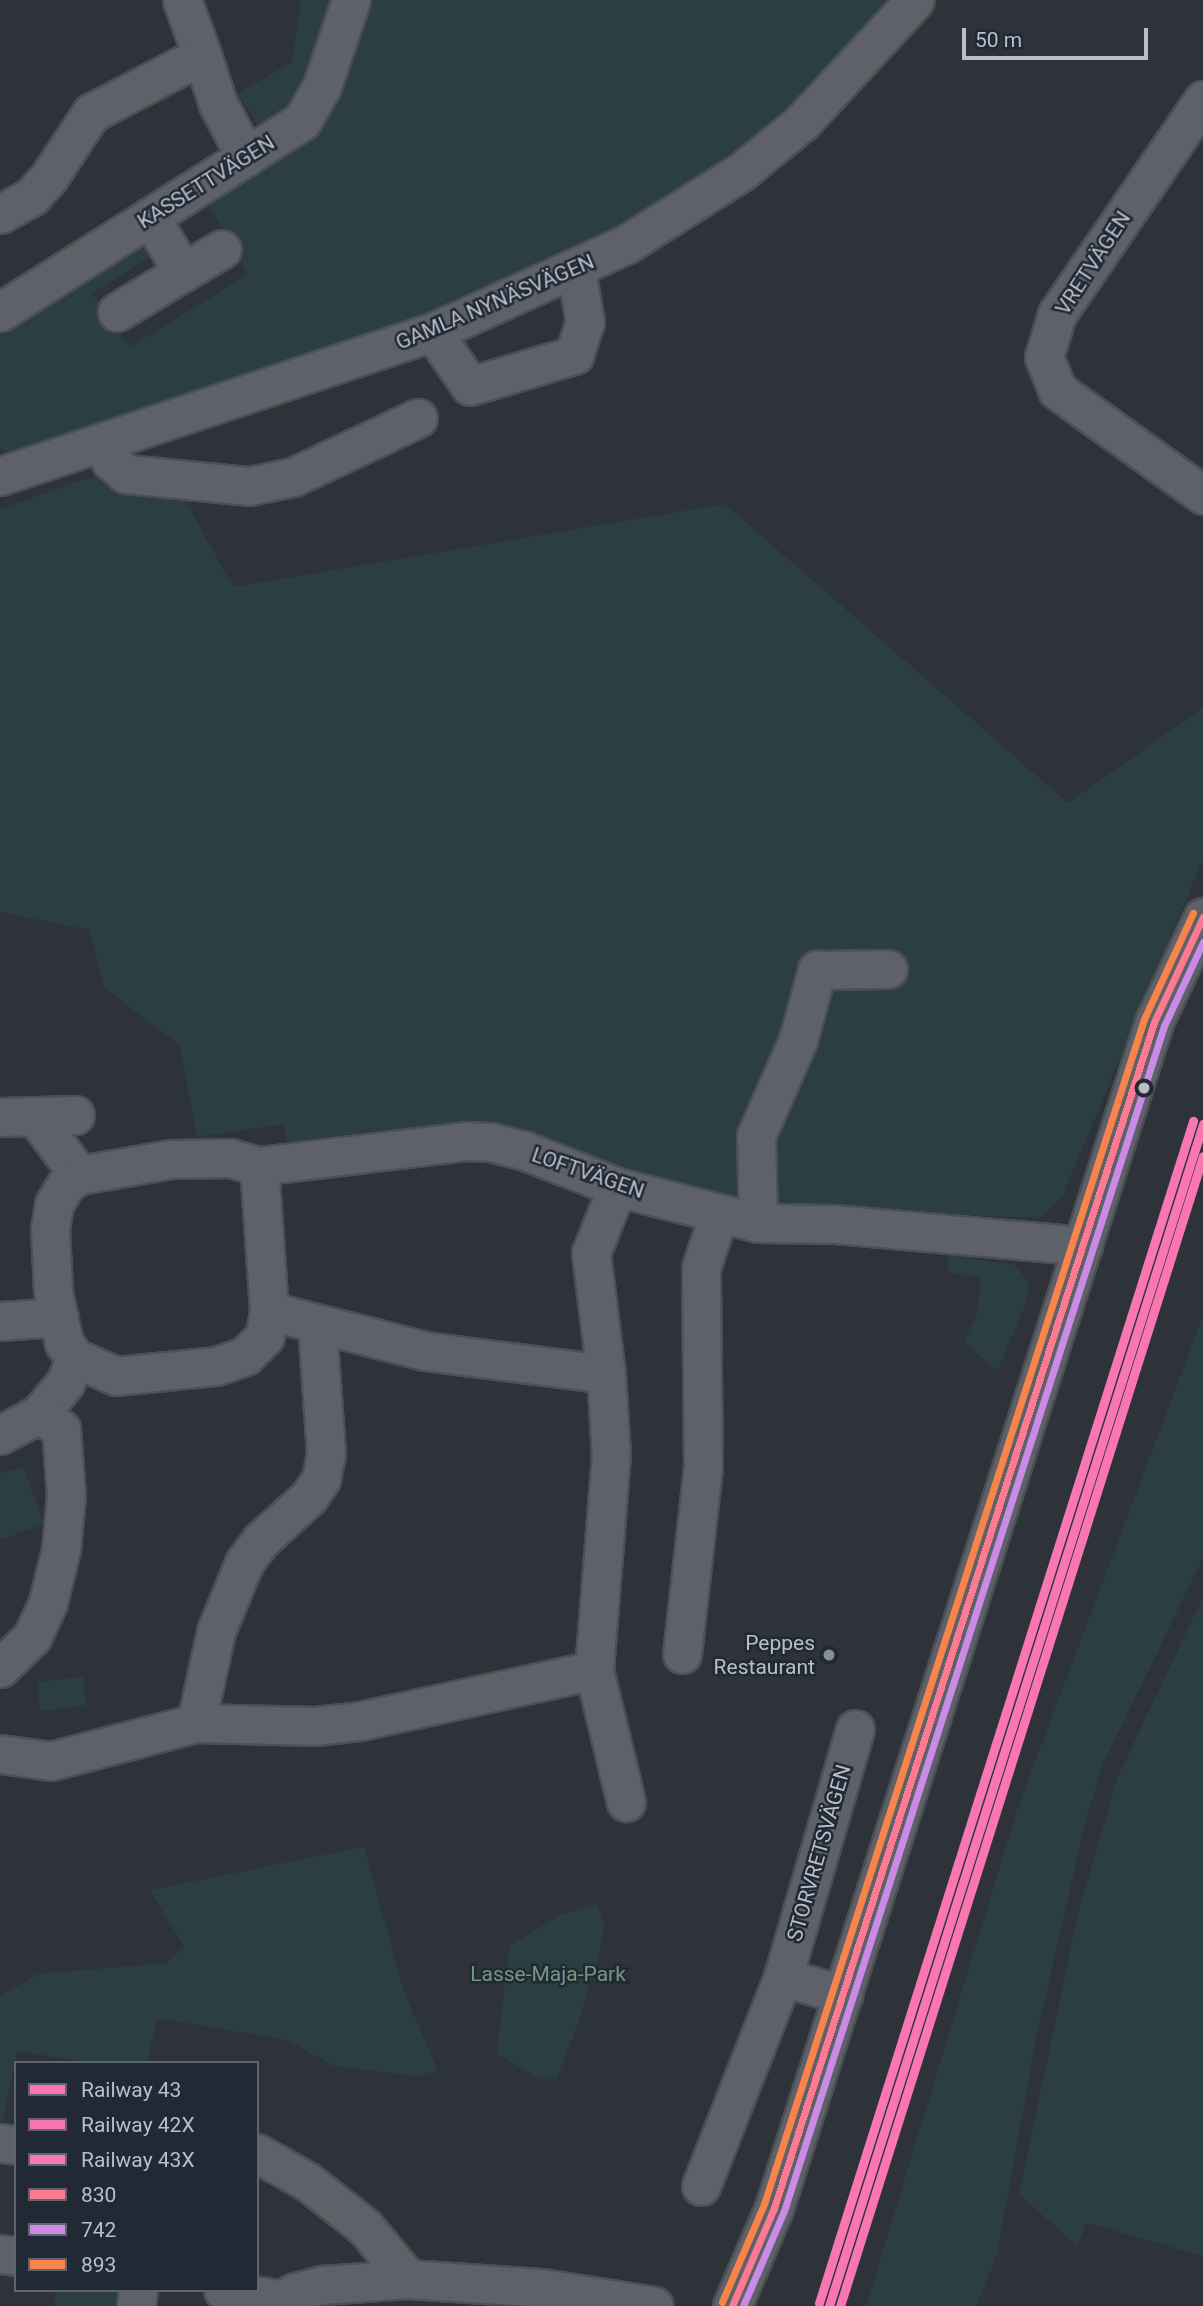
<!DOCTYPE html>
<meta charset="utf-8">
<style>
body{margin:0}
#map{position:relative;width:1203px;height:2306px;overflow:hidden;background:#2e333a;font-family:Roboto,sans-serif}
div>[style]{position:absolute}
.green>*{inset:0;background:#2b3e41;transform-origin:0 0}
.roads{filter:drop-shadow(2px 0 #4c4f55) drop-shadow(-2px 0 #4c4f55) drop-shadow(0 2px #4c4f55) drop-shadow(0 -2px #4c4f55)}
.minor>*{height:37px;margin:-18.5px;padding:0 18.5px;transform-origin:18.5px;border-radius:18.5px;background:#5e6168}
.bus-1>*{height:7px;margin:-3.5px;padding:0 3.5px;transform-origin:3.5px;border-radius:3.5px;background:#fe7a93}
.bus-2>*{height:7px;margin:-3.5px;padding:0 3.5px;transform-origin:3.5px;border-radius:3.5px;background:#ca8be6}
.bus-3>*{height:7px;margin:-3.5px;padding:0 3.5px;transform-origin:3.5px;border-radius:3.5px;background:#f8844c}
.rail-1>*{height:9px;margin:-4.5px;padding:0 4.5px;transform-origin:4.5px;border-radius:4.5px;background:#f976b3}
.rail-2>*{height:9px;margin:-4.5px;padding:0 4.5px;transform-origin:4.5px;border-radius:4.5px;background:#f976b3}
.rail-3>*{height:9px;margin:-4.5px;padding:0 4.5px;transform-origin:4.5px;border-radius:4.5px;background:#f976b3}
.dots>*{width:19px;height:19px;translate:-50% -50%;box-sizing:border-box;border:4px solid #212935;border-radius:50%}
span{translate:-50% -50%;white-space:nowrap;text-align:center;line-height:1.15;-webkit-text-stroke:5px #212935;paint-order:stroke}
.street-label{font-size:21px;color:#b9bfca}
.poi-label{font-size:21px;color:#b9bfca}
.right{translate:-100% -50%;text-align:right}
.park-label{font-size:21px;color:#72997c}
.legend{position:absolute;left:14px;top:2061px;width:245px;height:231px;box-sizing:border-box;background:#212935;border:2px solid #5e6571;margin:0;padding:9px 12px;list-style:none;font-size:21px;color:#b9bfca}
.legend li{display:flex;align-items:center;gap:14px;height:35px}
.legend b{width:35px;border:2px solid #5e6571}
.scale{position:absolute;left:962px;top:28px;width:186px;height:32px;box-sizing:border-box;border:4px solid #b9bfca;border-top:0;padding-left:9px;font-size:21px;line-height:24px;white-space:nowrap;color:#b9bfca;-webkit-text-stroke:5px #212935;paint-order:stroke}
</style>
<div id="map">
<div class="green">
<div style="clip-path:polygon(301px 0,336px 0,297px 107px,263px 132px,237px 94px,292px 62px)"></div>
<div style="clip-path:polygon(363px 0,887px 0,825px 75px,736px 150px,618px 228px,484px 291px,352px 342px,12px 454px,0 448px,0 325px,140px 245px,151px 257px,92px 293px,130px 347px,247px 275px,207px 201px,310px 129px)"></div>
<div style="clip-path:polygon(159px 453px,233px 587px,725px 504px,1068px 803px,1203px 708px,1203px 859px,1062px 1197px,1041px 1218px,836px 1211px,724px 1200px,585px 1159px,506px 1127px,385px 1130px,287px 1142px,284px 1124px,197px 1137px,180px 1046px,104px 987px,90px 930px,0 912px,0 509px)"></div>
<div style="clip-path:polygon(947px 1254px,1015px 1265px,1025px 1277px,1029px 1288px,1025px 1305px,997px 1371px,964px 1342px,978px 1312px,980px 1278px,948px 1272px)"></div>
<div style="clip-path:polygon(1203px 1316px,1203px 1558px,1103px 1764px,1086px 1819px,1036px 2038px,997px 2255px,976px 2306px,866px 2306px,1019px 1804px)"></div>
<div style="clip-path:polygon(23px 1466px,44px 1524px,0 1540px,0 1474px)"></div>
<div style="clip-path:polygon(1203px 1597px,1203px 2256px,1087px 2223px,1077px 2246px,1019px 2194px,1079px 1909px,1118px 1776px)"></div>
<div style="left:83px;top:1677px;width:29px;height:46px;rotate:84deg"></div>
<div style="clip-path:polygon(364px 1847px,404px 1992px,438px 2071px,416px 2076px,334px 2066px,287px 2040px,157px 2018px,147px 2063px,91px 2063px,17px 2051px,0 2134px,0 1996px,38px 1974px,166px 1963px,184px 1947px,150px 1890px)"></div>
<div style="clip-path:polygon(597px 1904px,604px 1924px,600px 1952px,577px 2026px,557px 2078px,541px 2080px,497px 2053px,509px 1946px,562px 1914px)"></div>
<div style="left:55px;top:2290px;width:69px;height:16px"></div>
</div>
<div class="roads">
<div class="minor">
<div style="left:182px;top:0;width:59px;rotate:70deg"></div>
<div style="left:1203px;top:100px;width:259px;rotate:124.3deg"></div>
<div style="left:1057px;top:314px;width:45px;rotate:106.8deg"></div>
<div style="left:1044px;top:357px;width:35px;rotate:68deg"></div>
<div style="left:1057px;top:390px;width:180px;rotate:35.7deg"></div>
<div style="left:0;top:214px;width:37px;rotate:-29deg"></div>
<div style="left:32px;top:196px;width:25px;rotate:-48deg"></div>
<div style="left:49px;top:177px;width:77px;rotate:-56.7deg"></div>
<div style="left:91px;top:113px;width:125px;rotate:-27.6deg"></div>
<div style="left:202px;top:55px;width:52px;rotate:71.9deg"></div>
<div style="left:218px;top:104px;width:60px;rotate:62.2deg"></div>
<div style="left:150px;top:217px;width:64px;rotate:59deg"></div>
<div style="left:183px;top:272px;width:45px;rotate:-30.5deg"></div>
<div style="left:0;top:312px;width:357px;rotate:-32.3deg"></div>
<div style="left:302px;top:121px;width:40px;rotate:-60.3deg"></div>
<div style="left:322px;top:86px;width:91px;rotate:-71.4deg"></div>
<div style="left:117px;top:312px;width:77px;rotate:-31.2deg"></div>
<div style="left:433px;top:332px;width:65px;rotate:55.6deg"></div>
<div style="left:470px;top:386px;width:109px;rotate:-16.6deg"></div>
<div style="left:574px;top:355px;width:35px;rotate:-72deg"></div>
<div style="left:585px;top:322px;width:53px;rotate:-99.8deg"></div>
<div style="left:102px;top:443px;width:19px;rotate:65deg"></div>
<div style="left:110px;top:460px;width:21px;rotate:41deg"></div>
<div style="left:126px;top:474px;width:124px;rotate:5.6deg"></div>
<div style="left:249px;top:486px;width:45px;rotate:-11.6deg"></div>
<div style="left:293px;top:477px;width:138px;rotate:-25.3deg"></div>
<div style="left:0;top:476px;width:456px;rotate:-18.4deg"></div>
<div style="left:433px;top:332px;width:211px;rotate:-24.4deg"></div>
<div style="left:625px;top:245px;width:137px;rotate:-32.2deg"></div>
<div style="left:741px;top:172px;width:79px;rotate:-39.3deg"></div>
<div style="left:802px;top:122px;width:166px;rotate:-47.2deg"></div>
<div style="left:35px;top:1116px;width:74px;rotate:53.3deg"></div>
<div style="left:0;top:1117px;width:75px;rotate:-1.5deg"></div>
<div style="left:259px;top:1166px;width:30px;rotate:-165deg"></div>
<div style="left:230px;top:1158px;width:59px;rotate:179deg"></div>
<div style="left:171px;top:1159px;width:93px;rotate:170.1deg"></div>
<div style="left:79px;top:1175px;width:16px;rotate:145deg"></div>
<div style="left:66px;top:1184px;width:23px;rotate:121deg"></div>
<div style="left:54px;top:1204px;width:24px;rotate:99deg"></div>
<div style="left:50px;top:1228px;width:64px;rotate:87.3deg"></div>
<div style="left:53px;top:1292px;width:52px;rotate:77.8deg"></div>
<div style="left:64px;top:1343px;width:19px;rotate:54deg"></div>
<div style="left:75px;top:1358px;width:45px;rotate:23.7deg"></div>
<div style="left:116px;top:1376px;width:100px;rotate:-5.7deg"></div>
<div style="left:216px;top:1366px;width:31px;rotate:-19deg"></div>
<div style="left:245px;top:1356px;width:28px;rotate:-45deg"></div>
<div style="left:265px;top:1336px;width:25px;rotate:-81deg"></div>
<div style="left:758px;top:1223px;width:87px;rotate:-91.3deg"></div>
<div style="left:756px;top:1136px;width:105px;rotate:-66.4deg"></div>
<div style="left:798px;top:1040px;width:73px;rotate:-74.8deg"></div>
<div style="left:817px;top:970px;width:71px;rotate:-0.8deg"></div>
<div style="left:0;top:1321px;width:59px;rotate:-3.9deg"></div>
<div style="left:606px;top:1374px;width:122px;rotate:-97.1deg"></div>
<div style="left:591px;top:1253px;width:71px;rotate:-68.5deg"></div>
<div style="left:0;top:1435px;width:44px;rotate:-28.3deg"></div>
<div style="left:39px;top:1414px;width:40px;rotate:-50deg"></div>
<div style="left:65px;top:1383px;width:27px;rotate:-68deg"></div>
<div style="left:682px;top:1654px;width:188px;rotate:-83.6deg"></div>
<div style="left:703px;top:1467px;width:199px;rotate:-90.6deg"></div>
<div style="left:701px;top:1268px;width:58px;rotate:-71.9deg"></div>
<div style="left:0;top:1668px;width:45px;rotate:-44.1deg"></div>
<div style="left:32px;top:1637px;width:38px;rotate:-65deg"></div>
<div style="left:48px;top:1602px;width:55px;rotate:-76.2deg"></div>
<div style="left:61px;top:1549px;width:54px;rotate:-84.7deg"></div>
<div style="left:66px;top:1495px;width:66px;rotate:-94.3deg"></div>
<div style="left:61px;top:1429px;width:27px;rotate:-146deg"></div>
<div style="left:594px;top:1670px;width:136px;rotate:76.4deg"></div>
<div style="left:196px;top:1723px;width:94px;rotate:-77.7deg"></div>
<div style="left:216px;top:1631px;width:74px;rotate:-67.6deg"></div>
<div style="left:244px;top:1563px;width:29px;rotate:-54deg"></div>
<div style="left:261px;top:1540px;width:64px;rotate:-41.9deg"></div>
<div style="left:309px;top:1497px;width:22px;rotate:-56deg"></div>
<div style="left:321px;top:1479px;width:25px;rotate:-79deg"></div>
<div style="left:326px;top:1454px;width:128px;rotate:-94deg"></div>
<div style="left:0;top:1754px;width:51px;rotate:7.8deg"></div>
<div style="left:51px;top:1761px;width:150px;rotate:-14.7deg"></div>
<div style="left:196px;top:1723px;width:119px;rotate:1.4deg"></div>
<div style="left:315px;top:1726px;width:45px;rotate:-6.3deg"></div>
<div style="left:360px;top:1721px;width:239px;rotate:-12.3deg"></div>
<div style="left:594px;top:1670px;width:215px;rotate:-85.5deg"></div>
<div style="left:611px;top:1456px;width:82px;rotate:-93.5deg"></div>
<div style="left:606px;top:1374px;width:182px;rotate:-172.8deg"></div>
<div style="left:425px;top:1351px;width:161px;rotate:-165.6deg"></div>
<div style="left:269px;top:1311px;width:145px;rotate:-93.9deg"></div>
<div style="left:259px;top:1166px;width:208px;rotate:-6.9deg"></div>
<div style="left:465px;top:1141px;width:25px;rotate:2deg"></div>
<div style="left:490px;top:1142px;width:34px;rotate:14deg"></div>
<div style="left:523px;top:1150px;width:101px;rotate:21.5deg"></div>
<div style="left:617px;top:1187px;width:146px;rotate:14.3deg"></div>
<div style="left:758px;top:1223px;width:76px;rotate:0.8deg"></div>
<div style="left:834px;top:1224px;width:250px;rotate:5deg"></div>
<div style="left:783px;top:1977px;width:63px;rotate:16.7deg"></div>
<div style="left:0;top:2143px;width:16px;rotate:7deg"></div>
<div style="left:257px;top:2153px;width:59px;rotate:29.6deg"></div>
<div style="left:308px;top:2182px;width:73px;rotate:38.3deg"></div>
<div style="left:365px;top:2227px;width:67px;rotate:50.4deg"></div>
<div style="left:701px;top:2186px;width:225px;rotate:-68.6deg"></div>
<div style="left:783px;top:1977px;width:258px;rotate:-73.8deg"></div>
<div style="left:0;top:2254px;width:16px;rotate:7deg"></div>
<div style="left:223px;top:2290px;width:56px;rotate:9.3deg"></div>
<div style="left:136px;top:2306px;width:16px;rotate:-83deg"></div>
<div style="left:271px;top:2306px;width:28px;rotate:-30deg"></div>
<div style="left:295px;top:2292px;width:28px;rotate:-15deg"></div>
<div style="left:322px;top:2285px;width:86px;rotate:-4deg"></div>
<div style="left:408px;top:2279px;width:134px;rotate:3.8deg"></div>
<div style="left:542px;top:2288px;width:113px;rotate:9.1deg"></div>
<div style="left:732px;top:2306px;width:107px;rotate:-66.8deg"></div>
<div style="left:774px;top:2208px;width:1245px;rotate:-72.23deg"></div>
<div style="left:1154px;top:1022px;width:116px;rotate:-65deg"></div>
</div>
</div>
<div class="bus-1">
<div style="left:732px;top:2306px;width:107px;rotate:-66.8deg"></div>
<div style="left:774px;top:2208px;width:1245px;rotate:-72.23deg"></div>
<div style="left:1154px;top:1022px;width:116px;rotate:-65deg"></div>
</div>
<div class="bus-2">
<div style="left:743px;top:2306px;width:103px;rotate:-66.7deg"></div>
<div style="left:784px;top:2211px;width:1244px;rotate:-72.22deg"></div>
<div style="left:1164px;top:1026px;width:93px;rotate:-65.1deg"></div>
</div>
<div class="bus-3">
<div style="left:722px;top:2302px;width:107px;rotate:-66.8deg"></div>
<div style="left:764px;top:2204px;width:1244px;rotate:-72.22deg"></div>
<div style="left:1144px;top:1019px;width:117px;rotate:-65.2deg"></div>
</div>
<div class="rail-1">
<div style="left:829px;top:2306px;width:1240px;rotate:-72.44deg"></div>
</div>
<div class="rail-2">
<div style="left:840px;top:2306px;width:1206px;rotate:-72.48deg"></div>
</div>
<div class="rail-3">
<div style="left:819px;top:2303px;width:1240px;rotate:-72.44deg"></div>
</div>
<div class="dots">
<div style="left:1144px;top:1088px;background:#b9bfca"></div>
<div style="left:829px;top:1655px;background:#888e98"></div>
</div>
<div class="street-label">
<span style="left:206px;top:182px;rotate:-32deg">KASSETTVÄGEN</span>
<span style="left:1093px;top:263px;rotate:-57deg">VRETVÄGEN</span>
<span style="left:495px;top:302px;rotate:-23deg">GAMLA NYNÄSVÄGEN</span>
<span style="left:588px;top:1173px;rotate:19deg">LOFTVÄGEN</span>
<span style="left:819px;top:1853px;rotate:-74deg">STORVRETSVÄGEN</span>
</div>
<div class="poi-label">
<span class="right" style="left:815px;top:1655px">Peppes<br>Restaurant</span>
</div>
<div class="park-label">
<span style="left:548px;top:1974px">Lasse-Maja-Park</span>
</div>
<ul class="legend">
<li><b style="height:9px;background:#f976b3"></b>Railway 43</li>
<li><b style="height:9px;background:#f976b3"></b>Railway 42X</li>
<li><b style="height:9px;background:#f976b3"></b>Railway 43X</li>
<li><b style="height:9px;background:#fe7a93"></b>830</li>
<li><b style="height:9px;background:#ca8be6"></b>742</li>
<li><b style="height:9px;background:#f8844c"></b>893</li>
</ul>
<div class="scale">50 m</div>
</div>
